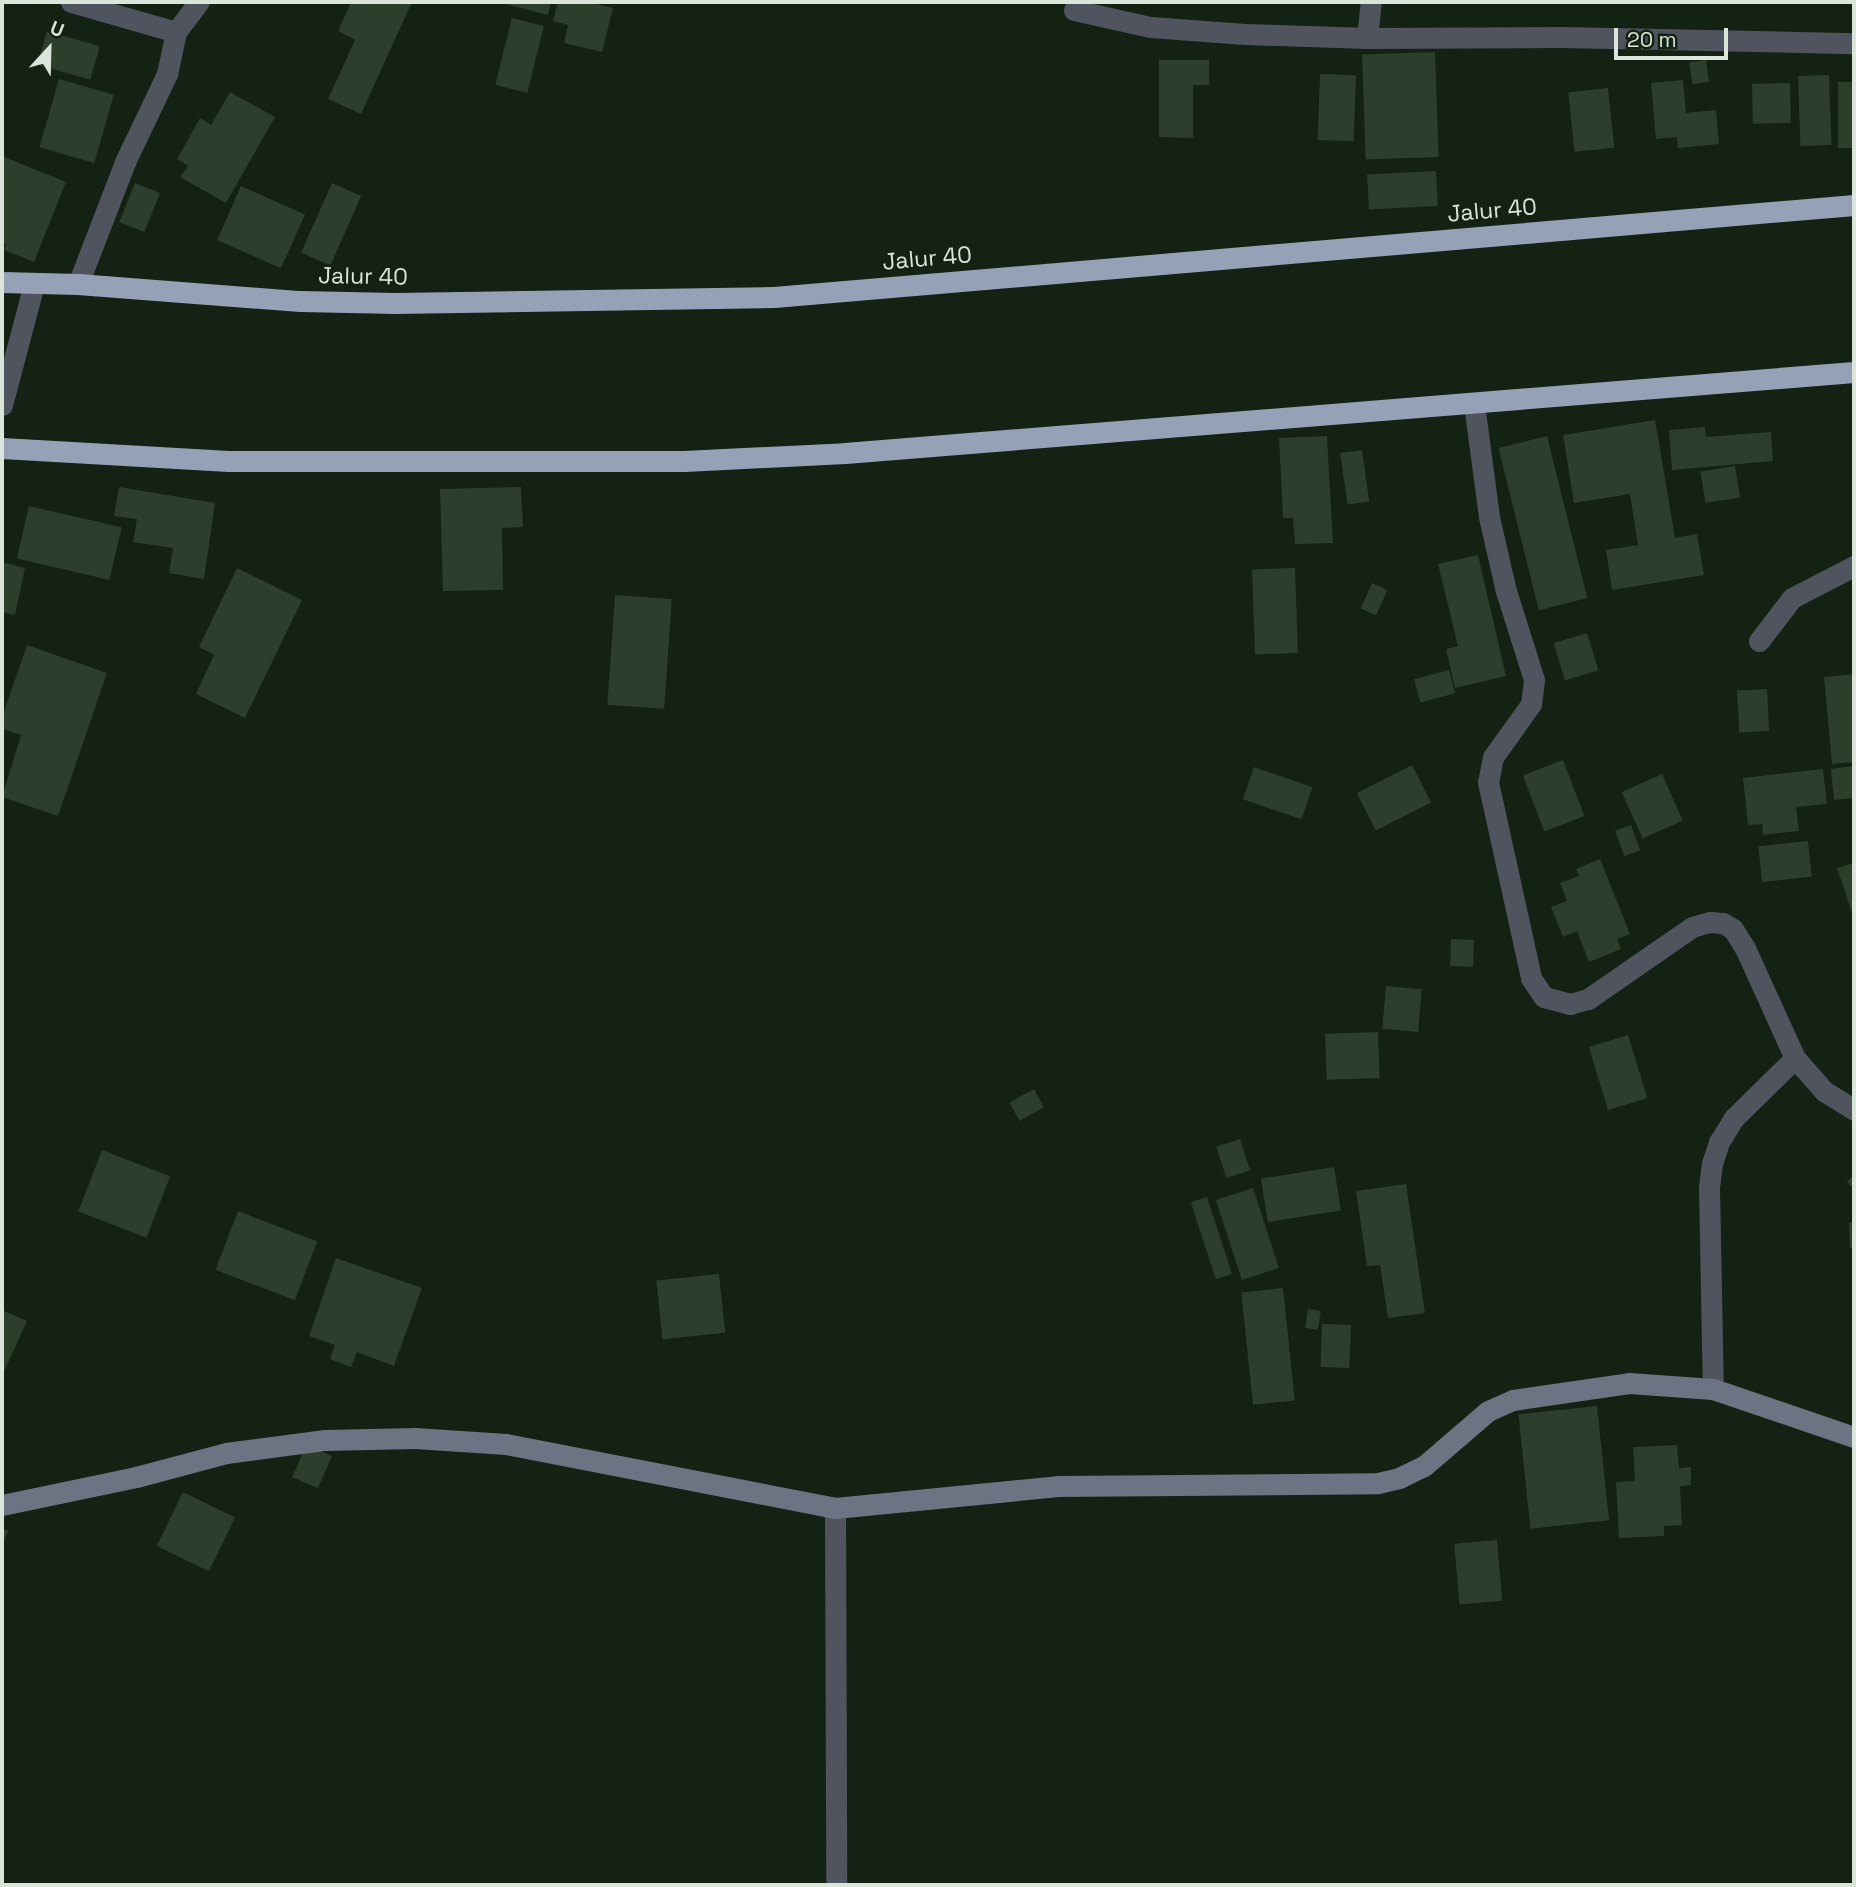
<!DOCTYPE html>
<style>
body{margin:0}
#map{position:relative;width:1856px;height:1887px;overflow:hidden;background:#132213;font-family:"Space Grotesk",sans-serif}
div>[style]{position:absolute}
.building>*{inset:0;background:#2d3e2d;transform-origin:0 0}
.street>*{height:21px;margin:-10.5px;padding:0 10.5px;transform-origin:10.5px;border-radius:10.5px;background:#50545e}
.secondary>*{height:21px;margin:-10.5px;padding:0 10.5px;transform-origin:10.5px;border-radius:10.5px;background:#6c7382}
.highway>*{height:21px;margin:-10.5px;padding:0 10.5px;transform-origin:10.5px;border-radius:10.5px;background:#96a1b8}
span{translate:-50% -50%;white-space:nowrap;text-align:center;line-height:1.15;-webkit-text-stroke:6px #132213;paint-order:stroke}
.street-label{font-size:23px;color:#dbe6db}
.frame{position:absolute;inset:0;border:4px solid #dbe6db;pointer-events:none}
.north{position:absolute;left:14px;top:14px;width:70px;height:70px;-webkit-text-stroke:5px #132213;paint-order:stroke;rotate:22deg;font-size:19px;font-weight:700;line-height:28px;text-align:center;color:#dbe6db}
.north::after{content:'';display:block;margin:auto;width:24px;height:32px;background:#dbe6db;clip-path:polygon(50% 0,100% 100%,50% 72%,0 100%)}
.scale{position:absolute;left:1614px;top:28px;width:114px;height:32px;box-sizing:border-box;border:4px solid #dbe6db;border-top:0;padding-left:9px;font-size:21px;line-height:24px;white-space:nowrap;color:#dbe6db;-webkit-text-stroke:5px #132213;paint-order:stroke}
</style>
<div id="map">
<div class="building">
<div style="clip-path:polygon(351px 2px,412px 2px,361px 114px,328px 99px,355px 40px,338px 31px)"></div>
<div style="clip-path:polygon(498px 2px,551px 2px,548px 15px)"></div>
<div style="clip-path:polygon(558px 2px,588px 2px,613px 8px,602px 52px,564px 43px,568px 25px,553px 21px)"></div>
<div style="left:512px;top:18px;width:33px;height:69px;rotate:14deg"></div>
<div style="left:47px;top:31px;width:55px;height:35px;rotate:16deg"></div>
<div style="left:1435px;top:52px;width:105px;height:73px;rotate:88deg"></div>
<div style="clip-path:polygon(1159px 60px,1209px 60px,1209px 85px,1193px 85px,1193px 138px,1159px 137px)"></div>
<div style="left:1706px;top:60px;width:22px;height:17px;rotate:82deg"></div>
<div style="left:1320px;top:74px;width:36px;height:66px;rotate:2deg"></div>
<div style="left:1829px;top:75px;width:70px;height:31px;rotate:88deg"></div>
<div style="left:59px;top:79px;width:57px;height:71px;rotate:16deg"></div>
<div style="clip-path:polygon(1683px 80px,1686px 113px,1716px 110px,1719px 144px,1678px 148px,1677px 137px,1656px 139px,1651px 83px)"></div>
<div style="left:1854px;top:82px;width:66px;height:16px;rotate:90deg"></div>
<div style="left:1790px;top:83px;width:40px;height:38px;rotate:89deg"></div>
<div style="left:1608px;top:88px;width:60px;height:40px;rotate:84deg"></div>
<div style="clip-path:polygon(230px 92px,275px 117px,226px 203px,180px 177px,188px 166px,177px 159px,200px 118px,211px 125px)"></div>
<div style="clip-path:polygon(2px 156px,66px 182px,34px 262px,4px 250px,6px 244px,2px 243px)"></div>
<div style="left:1436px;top:171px;width:35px;height:69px;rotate:87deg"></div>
<div style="left:135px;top:183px;width:27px;height:42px;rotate:22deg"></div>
<div style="left:332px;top:183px;width:32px;height:76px;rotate:24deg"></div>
<div style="left:241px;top:186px;width:70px;height:59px;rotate:24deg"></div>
<div style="clip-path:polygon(1655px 420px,1675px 538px,1697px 534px,1704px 575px,1612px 590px,1606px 550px,1638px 545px,1630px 494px,1574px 503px,1563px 435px)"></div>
<div style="clip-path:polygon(1705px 427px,1706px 437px,1771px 432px,1773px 461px,1672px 470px,1669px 430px)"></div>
<div style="clip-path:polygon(1327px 436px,1333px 543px,1295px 544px,1293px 518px,1283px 518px,1279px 438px)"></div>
<div style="left:1547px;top:436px;width:167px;height:50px;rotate:76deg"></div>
<div style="left:1362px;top:450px;width:52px;height:22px;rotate:82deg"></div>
<div style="left:1735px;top:466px;width:32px;height:35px;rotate:81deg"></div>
<div style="clip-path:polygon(119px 487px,215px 503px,204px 579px,169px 573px,173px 548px,133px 542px,137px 519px,114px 516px)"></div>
<div style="clip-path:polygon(521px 487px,523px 527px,502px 528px,503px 590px,443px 591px,440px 489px)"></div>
<div style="left:29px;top:506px;width:95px;height:54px;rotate:13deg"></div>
<div style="clip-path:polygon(1478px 555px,1506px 676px,1455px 688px,1446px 649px,1458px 646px,1438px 564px)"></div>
<div style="clip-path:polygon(2px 562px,25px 568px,15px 615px,2px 612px)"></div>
<div style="clip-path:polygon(237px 568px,302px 600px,245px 718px,196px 694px,214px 655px,199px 647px)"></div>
<div style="left:1295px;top:568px;width:85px;height:43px;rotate:88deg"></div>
<div style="left:1372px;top:583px;width:17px;height:28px;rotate:24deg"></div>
<div style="left:615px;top:595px;width:57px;height:110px;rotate:4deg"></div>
<div style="left:1587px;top:633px;width:39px;height:35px;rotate:73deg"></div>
<div style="clip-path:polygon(27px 645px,107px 673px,58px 816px,2px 797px,21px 735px,2px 729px,2px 718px)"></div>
<div style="left:1449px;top:670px;width:24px;height:36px;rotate:75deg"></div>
<div style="clip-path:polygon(1854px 674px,1854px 762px,1832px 764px,1824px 677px)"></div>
<div style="left:1767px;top:689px;width:42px;height:30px;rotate:87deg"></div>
<div style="left:1563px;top:760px;width:60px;height:43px;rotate:69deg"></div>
<div style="left:1412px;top:765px;width:42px;height:62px;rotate:63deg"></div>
<div style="clip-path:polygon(1854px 766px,1854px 798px,1834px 800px,1831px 769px)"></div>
<div style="left:1254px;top:767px;width:62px;height:34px;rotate:19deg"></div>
<div style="clip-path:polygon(1823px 769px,1827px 804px,1796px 807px,1799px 831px,1763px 835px,1762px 824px,1748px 825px,1743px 778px)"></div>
<div style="left:1662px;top:774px;width:51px;height:44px;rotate:66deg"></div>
<div style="left:1631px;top:825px;width:27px;height:17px;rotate:70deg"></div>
<div style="left:1808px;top:841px;width:36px;height:50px;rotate:84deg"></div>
<div style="clip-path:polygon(1600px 859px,1630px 934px,1617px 939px,1621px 949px,1589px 962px,1577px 931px,1563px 937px,1551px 907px,1567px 901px,1560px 883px,1579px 876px,1576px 869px)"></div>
<div style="clip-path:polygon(1854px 863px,1854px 912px,1852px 913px,1837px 868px)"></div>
<div style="left:1451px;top:939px;width:23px;height:27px;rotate:2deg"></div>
<div style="left:1386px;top:986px;width:36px;height:43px;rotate:5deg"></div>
<div style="left:1378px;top:1032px;width:46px;height:53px;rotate:88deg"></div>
<div style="left:1628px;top:1035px;width:66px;height:41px;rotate:73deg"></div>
<div style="left:1034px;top:1089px;width:21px;height:28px;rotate:61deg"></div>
<div style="left:1240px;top:1139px;width:33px;height:25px;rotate:72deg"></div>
<div style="left:102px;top:1150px;width:73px;height:66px;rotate:21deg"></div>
<div style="left:1334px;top:1167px;width:44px;height:74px;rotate:81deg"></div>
<div style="clip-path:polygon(1854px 1175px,1854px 1189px,1847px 1182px)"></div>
<div style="clip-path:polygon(1406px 1184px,1425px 1313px,1388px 1318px,1380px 1265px,1367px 1266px,1356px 1191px)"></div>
<div style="left:1253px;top:1188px;width:84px;height:39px;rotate:72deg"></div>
<div style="left:1207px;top:1197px;width:81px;height:17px;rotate:72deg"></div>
<div style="left:238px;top:1211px;width:85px;height:63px;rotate:21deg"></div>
<div style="clip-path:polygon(1854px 1222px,1854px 1247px,1850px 1248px,1849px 1223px)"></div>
<div style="clip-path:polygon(336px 1258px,422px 1288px,394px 1366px,357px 1352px,351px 1367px,330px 1359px,335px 1345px,309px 1336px)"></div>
<div style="left:719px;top:1274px;width:59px;height:63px;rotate:84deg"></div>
<div style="left:1283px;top:1288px;width:113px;height:42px;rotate:84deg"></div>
<div style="left:1308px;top:1309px;width:13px;height:19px;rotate:9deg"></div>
<div style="clip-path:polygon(2px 1310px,27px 1321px,2px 1376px)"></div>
<div style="left:1322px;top:1324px;width:29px;height:43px;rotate:2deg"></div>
<div style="left:1597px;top:1406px;width:115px;height:79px;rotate:84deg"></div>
<div style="left:306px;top:1445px;width:28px;height:35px;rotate:23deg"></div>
<div style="clip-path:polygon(1677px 1445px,1679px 1468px,1691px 1467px,1691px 1485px,1680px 1486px,1682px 1525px,1664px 1526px,1664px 1536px,1619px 1538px,1616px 1482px,1635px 1481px,1633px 1447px)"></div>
<div style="left:183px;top:1492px;width:58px;height:60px;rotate:26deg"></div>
<div style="clip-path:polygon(2px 1528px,8px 1531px,2px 1546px)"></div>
<div style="left:1497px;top:1540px;width:61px;height:43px;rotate:85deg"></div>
</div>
<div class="street">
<div style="left:71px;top:2px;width:109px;rotate:15.9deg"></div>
<div style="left:1074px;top:10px;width:78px;rotate:12.6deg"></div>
<div style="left:1150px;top:27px;width:95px;rotate:4.2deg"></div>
<div style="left:1245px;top:34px;width:122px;rotate:1.9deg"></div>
<div style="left:1367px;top:38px;width:194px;rotate:-0.3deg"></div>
<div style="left:1561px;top:37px;width:293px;rotate:1.2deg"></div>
<div style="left:1367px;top:38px;width:36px;rotate:-84deg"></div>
<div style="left:78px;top:284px;width:131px;rotate:-68.9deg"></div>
<div style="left:125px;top:162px;width:98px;rotate:-64.5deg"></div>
<div style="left:167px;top:74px;width:43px;rotate:-77.9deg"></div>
<div style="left:176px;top:32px;width:38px;rotate:-53deg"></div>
<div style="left:1474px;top:404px;width:114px;rotate:82.4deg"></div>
<div style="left:1489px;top:517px;width:76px;rotate:77.1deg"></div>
<div style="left:1506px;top:591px;width:93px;rotate:72.5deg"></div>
<div style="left:1534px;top:680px;width:24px;rotate:97deg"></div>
<div style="left:1531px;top:704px;width:65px;rotate:125.6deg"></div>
<div style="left:1493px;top:757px;width:25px;rotate:101deg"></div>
<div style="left:1488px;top:782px;width:201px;rotate:77.6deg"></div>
<div style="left:1531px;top:978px;width:23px;rotate:56deg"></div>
<div style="left:1544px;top:997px;width:27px;rotate:15deg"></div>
<div style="left:1570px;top:1004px;width:19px;rotate:-16deg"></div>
<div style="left:1588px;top:999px;width:126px;rotate:-34.7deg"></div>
<div style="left:1692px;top:927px;width:19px;rotate:-16deg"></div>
<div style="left:1710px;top:922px;width:13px;rotate:4deg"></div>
<div style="left:1723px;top:923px;width:12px;rotate:31deg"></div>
<div style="left:1733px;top:929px;width:22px;rotate:58deg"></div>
<div style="left:1745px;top:948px;width:121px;rotate:65.6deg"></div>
<div style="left:1795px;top:1058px;width:86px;rotate:135.5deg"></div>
<div style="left:1734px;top:1118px;width:28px;rotate:122deg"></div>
<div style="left:1719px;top:1142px;width:22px;rotate:108deg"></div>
<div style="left:1712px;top:1163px;width:24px;rotate:97deg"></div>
<div style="left:1709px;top:1187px;width:202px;rotate:88.9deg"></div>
<div style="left:2px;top:405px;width:125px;rotate:-75.2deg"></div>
<div style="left:1759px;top:641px;width:54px;rotate:-52.5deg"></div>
<div style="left:1792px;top:598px;width:70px;rotate:-27.3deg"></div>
<div style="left:1795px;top:1058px;width:44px;rotate:48.7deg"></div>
<div style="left:1824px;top:1091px;width:36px;rotate:32deg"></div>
<div style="left:835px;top:1508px;width:377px;rotate:89.8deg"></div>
</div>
<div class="secondary">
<div style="left:2px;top:1505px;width:137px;rotate:-11.8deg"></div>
<div style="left:136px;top:1477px;width:93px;rotate:-14.9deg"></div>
<div style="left:226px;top:1453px;width:100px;rotate:-7.5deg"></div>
<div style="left:325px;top:1440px;width:90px;rotate:-1.3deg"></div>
<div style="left:415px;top:1438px;width:91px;rotate:3.8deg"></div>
<div style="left:506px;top:1444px;width:335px;rotate:11deg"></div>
<div style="left:835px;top:1508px;width:224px;rotate:-5.6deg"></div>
<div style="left:1058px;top:1486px;width:320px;rotate:-0.5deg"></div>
<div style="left:1378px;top:1483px;width:22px;rotate:-13deg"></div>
<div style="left:1399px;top:1478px;width:28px;rotate:-26deg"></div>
<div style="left:1424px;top:1466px;width:84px;rotate:-40.7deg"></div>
<div style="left:1488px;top:1411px;width:27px;rotate:-24deg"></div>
<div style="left:1513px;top:1400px;width:117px;rotate:-8.3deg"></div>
<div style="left:1629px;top:1383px;width:84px;rotate:4.1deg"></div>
<div style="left:1713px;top:1389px;width:149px;rotate:18.8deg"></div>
</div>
<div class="highway">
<div style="left:2px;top:282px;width:76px;rotate:1.5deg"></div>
<div style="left:78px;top:284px;width:223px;rotate:4.4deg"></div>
<div style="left:300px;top:301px;width:95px;rotate:1.2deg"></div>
<div style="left:395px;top:303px;width:379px;rotate:-0.9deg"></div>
<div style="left:774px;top:297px;width:1084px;rotate:-4.87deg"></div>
<div style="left:2px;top:448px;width:227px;rotate:3.3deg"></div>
<div style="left:229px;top:461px;width:455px"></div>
<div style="left:684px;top:461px;width:161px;rotate:-2.8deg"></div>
<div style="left:845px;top:453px;width:1012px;rotate:-4.59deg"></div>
</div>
<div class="street-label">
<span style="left:1492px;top:210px;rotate:-5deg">Jalur 40</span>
<span style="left:927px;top:258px;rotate:-5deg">Jalur 40</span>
<span style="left:363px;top:276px;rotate:1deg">Jalur 40</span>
</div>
<div class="frame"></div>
<div class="north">U</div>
<div class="scale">20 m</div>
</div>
